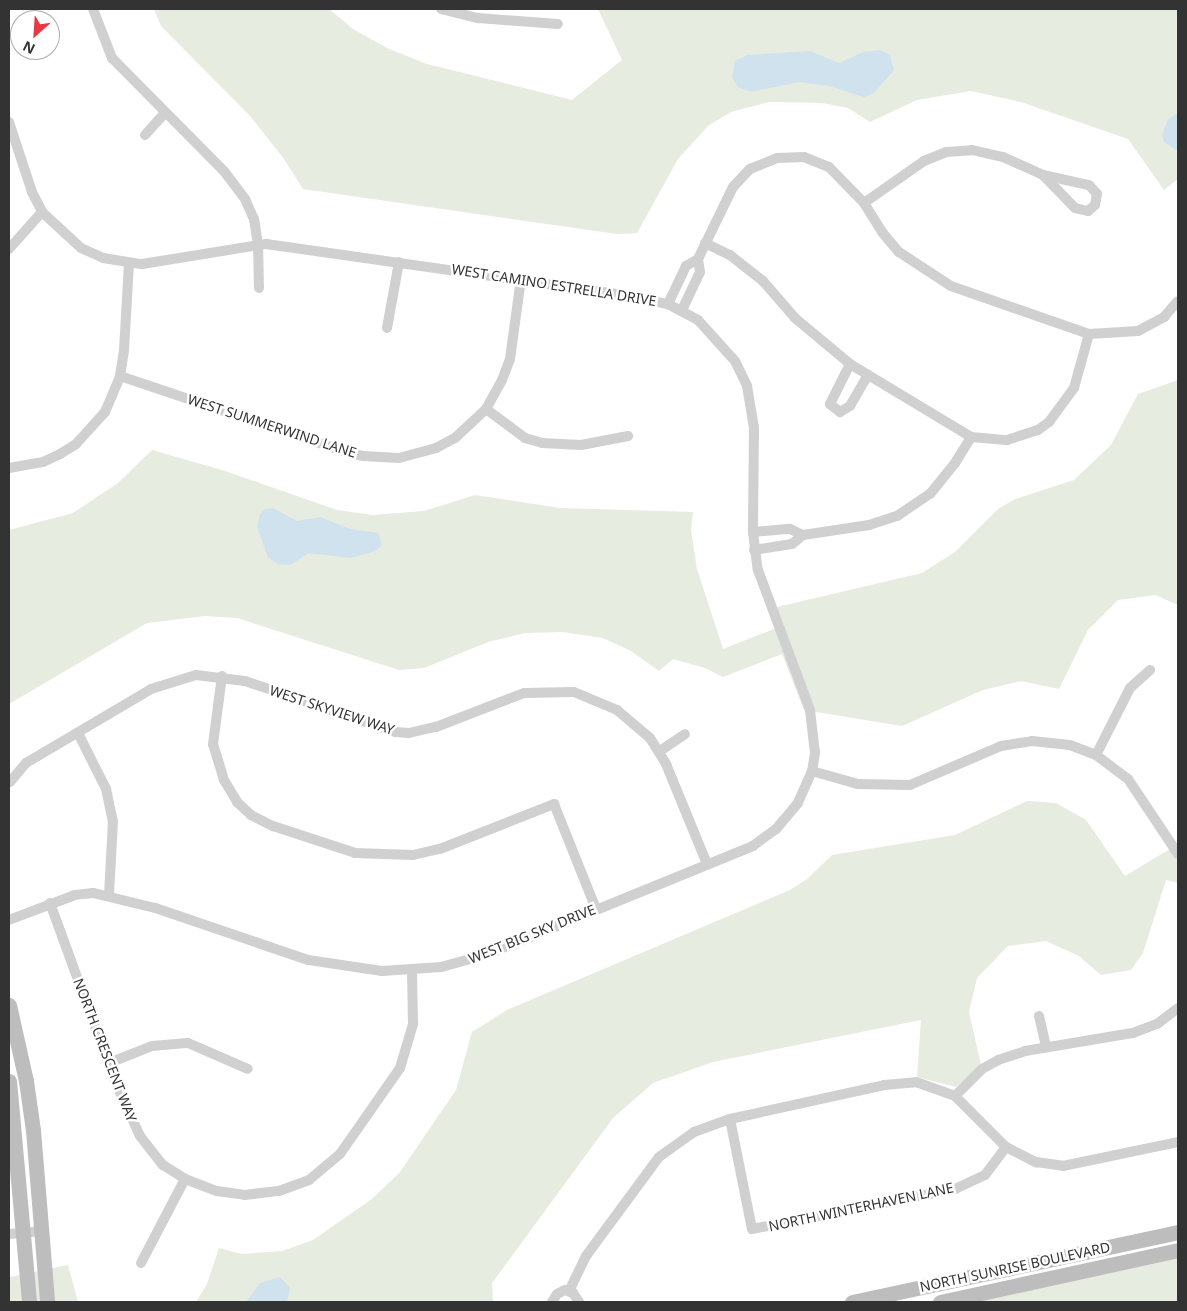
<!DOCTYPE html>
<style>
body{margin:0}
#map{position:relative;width:1187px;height:1311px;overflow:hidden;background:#fff;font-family:"Noto Sans",sans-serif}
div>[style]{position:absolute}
.green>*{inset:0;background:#e6ecdf}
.water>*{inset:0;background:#cfe2ee}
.street>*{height:10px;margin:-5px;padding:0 5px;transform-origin:5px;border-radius:5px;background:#d0d0d0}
.secondary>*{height:15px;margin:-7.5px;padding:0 7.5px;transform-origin:7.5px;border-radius:7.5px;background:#bdbdbd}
span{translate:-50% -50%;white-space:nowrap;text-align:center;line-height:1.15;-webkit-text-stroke:5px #fff;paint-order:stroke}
.street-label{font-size:14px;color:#333}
.frame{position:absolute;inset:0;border:10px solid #333;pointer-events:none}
.north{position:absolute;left:10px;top:10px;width:50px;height:50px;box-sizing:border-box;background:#fff;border:1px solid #adadad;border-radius:50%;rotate:206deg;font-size:14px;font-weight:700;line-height:20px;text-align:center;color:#333}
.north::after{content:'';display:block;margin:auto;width:18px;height:22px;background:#e63946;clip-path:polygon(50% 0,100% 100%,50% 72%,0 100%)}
</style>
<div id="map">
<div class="green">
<div style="clip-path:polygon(154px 9px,329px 9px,353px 29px,387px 48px,427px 64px,572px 100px,622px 60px,598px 9px,1178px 9px,1178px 179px,1164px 190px,1128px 139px,1021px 102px,971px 91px,917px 100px,870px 122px,848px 108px,822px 103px,769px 102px,731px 112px,709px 125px,678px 159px,637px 233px,617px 234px,303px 189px,284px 159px,251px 117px,161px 26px)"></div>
<div style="clip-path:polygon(1178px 380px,1178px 605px,1155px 595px,1118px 600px,1088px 630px,1059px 689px,1021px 681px,983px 690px,902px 726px,804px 710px,782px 654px,723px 677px,705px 668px,673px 659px,659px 671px,631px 651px,603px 638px,562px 632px,525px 633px,488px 642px,424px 668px,399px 670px,237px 618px,205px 616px,147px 623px,9px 704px,9px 530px,73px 513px,118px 483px,152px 450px,225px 471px,337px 510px,372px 515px,424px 511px,475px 495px,560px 508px,693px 512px,691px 530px,697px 569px,723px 649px,784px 625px,777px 607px,922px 573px,955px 552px,998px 509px,1015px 499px,1074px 480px,1111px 445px,1138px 394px)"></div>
<div style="clip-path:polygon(1027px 801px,1056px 803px,1086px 820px,1125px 876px,1178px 844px,1178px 883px,1166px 880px,1143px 953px,1131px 970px,1101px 975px,1079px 956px,1046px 941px,1008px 946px,977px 978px,969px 1012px,981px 1065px,956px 1087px,917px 1077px,921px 1020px,713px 1062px,653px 1083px,613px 1118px,492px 1283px,493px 1302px,196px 1302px,207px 1284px,219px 1248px,242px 1254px,282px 1251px,313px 1240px,372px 1199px,400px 1172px,456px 1090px,472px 1032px,507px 1010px,790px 890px,807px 879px,832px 855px,955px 835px)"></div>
<div style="clip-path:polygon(1178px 1256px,1178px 1302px,966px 1302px)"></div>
<div style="clip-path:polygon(68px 1265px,78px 1302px,9px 1302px,9px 1277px)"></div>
</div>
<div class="water">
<div style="clip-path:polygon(880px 50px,890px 55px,894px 70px,874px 93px,864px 97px,829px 86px,799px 82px,751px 92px,738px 87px,732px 78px,735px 61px,747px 55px,810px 51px,839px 63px,863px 52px)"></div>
<div style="clip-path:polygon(1178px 113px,1178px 150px,1176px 150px,1164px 142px,1162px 135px,1168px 119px)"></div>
<div style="clip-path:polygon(273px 508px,297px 521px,320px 517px,350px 529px,378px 533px,382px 545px,376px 551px,351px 558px,309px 553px,290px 565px,277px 564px,268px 557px,257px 527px,260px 514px,265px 509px)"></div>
<div style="clip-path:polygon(280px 1277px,290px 1288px,287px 1302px,246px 1302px,260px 1283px)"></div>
</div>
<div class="street">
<div style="left:93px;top:9px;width:53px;rotate:68.8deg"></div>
<div style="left:112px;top:58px;width:159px;rotate:45.3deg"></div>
<div style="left:224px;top:171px;width:35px;rotate:53deg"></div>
<div style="left:245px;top:199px;width:22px;rotate:66deg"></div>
<div style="left:254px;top:219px;width:25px;rotate:81deg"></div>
<div style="left:258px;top:244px;width:44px;rotate:88.7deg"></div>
<div style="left:441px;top:9px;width:38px;rotate:14deg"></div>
<div style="left:478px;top:18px;width:80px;rotate:4.3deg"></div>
<div style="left:9px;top:122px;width:74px;rotate:71.8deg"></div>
<div style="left:32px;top:192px;width:22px;rotate:63deg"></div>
<div style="left:42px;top:212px;width:53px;rotate:42.7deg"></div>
<div style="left:81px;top:248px;width:24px;rotate:24deg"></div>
<div style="left:103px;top:258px;width:39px;rotate:9deg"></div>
<div style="left:142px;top:264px;width:126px;rotate:-9.2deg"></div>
<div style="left:266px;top:244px;width:370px;rotate:8.1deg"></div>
<div style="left:632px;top:296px;width:37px;rotate:13deg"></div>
<div style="left:668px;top:304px;width:34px;rotate:28deg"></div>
<div style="left:698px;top:320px;width:55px;rotate:47.9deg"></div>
<div style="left:735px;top:361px;width:28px;rotate:64deg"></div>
<div style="left:747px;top:386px;width:43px;rotate:80.5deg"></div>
<div style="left:754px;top:428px;width:104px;rotate:90.6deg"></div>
<div style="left:753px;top:532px;width:38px;rotate:83deg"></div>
<div style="left:758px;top:570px;width:149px;rotate:69.6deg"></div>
<div style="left:810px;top:710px;width:43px;rotate:83.4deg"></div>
<div style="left:815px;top:753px;width:18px;rotate:99deg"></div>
<div style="left:812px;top:771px;width:35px;rotate:114deg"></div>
<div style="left:798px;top:803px;width:34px;rotate:130deg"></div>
<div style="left:776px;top:829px;width:29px;rotate:144deg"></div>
<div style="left:753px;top:846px;width:286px;rotate:157.8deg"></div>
<div style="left:488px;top:954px;width:49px;rotate:164.5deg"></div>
<div style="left:441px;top:967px;width:59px;rotate:176.1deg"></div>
<div style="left:382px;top:971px;width:75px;rotate:-171.5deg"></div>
<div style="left:308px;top:960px;width:162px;rotate:-161.2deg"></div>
<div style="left:155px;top:908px;width:64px;rotate:-166.4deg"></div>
<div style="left:93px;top:893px;width:18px;rotate:174deg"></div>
<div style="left:75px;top:895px;width:71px;rotate:159.3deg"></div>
<div style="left:145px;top:135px;width:28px;rotate:-48deg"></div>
<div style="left:1043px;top:175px;width:47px;rotate:12.3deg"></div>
<div style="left:1089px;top:185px;width:12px;rotate:48deg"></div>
<div style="left:1097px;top:194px;width:11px;rotate:100deg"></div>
<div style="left:1095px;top:205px;width:9px;rotate:139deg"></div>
<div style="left:1088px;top:211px;width:13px;rotate:-167deg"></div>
<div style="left:1075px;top:208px;width:46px;rotate:-134.1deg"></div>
<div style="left:864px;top:203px;width:73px;rotate:-35deg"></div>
<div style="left:924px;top:161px;width:24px;rotate:-22deg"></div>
<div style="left:946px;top:152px;width:26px;rotate:-4deg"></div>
<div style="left:972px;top:150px;width:32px;rotate:13deg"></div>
<div style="left:1003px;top:157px;width:44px;rotate:24.2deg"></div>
<div style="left:705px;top:243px;width:28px;rotate:26deg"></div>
<div style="left:730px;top:255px;width:42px;rotate:38.2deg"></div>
<div style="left:763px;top:281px;width:49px;rotate:49.1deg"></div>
<div style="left:795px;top:318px;width:72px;rotate:39.9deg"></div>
<div style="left:850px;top:364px;width:141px;rotate:31.1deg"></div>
<div style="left:971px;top:437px;width:36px;rotate:5deg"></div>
<div style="left:1007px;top:440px;width:33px;rotate:-18deg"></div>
<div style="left:1038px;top:430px;width:14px;rotate:-36deg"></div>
<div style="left:1049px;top:422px;width:42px;rotate:-53.7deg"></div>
<div style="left:1074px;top:388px;width:56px;rotate:-74.5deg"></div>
<div style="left:9px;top:249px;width:50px;rotate:-48.3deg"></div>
<div style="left:668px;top:304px;width:42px;rotate:-64.7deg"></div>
<div style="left:686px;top:266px;width:14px;rotate:-30deg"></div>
<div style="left:698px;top:259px;width:80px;rotate:-64.1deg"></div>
<div style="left:733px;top:187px;width:25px;rotate:-47deg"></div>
<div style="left:750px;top:169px;width:29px;rotate:-22deg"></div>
<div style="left:777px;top:158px;width:27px;rotate:-2deg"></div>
<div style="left:804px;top:157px;width:27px;rotate:22deg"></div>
<div style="left:829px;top:167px;width:50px;rotate:45.8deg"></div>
<div style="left:864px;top:203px;width:34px;rotate:58deg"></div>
<div style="left:882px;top:232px;width:26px;rotate:50deg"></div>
<div style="left:899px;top:252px;width:62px;rotate:33.2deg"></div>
<div style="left:951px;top:286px;width:146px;rotate:19.2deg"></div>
<div style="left:1089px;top:334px;width:49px;rotate:-3.5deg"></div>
<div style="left:1138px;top:331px;width:30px;rotate:-28deg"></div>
<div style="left:1164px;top:317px;width:21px;rotate:-49deg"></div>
<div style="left:682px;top:310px;width:42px;rotate:-64.7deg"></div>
<div style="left:700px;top:272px;width:13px;rotate:-99deg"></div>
<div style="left:387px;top:328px;width:67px;rotate:-79.7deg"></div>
<div style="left:850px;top:364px;width:45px;rotate:116.6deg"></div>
<div style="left:830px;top:404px;width:13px;rotate:39deg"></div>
<div style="left:840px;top:412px;width:12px;rotate:-31deg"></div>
<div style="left:850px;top:406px;width:36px;rotate:-60deg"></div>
<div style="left:120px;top:376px;width:235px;rotate:18.6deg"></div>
<div style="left:343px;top:451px;width:21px;rotate:14deg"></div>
<div style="left:363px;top:456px;width:36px;rotate:3deg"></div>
<div style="left:399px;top:458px;width:38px;rotate:-15deg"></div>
<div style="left:436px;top:448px;width:21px;rotate:-28deg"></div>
<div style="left:455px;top:438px;width:42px;rotate:-43.1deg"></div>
<div style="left:486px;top:409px;width:33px;rotate:-61deg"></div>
<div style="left:502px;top:380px;width:22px;rotate:-69deg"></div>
<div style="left:510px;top:359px;width:81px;rotate:-82.2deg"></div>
<div style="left:486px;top:409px;width:49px;rotate:36.6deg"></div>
<div style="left:525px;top:438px;width:18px;rotate:16deg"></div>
<div style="left:542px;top:443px;width:39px;rotate:3deg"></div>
<div style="left:581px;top:445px;width:48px;rotate:-10.8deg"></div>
<div style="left:9px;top:468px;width:35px;rotate:-10deg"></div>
<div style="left:43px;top:462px;width:19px;rotate:-25deg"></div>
<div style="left:60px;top:454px;width:19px;rotate:-32deg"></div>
<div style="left:76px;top:444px;width:43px;rotate:-47.8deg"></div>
<div style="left:105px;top:412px;width:39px;rotate:-67deg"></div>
<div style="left:120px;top:376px;width:26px;rotate:-81deg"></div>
<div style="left:124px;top:350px;width:86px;rotate:-86.7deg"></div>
<div style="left:753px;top:532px;width:37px;rotate:-5deg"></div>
<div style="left:790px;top:529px;width:14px;rotate:25deg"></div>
<div style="left:754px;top:550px;width:38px;rotate:-9deg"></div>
<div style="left:792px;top:544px;width:14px;rotate:-39deg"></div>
<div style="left:803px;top:535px;width:67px;rotate:-8.6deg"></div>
<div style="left:869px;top:525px;width:29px;rotate:-18deg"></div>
<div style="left:897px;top:516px;width:40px;rotate:-34deg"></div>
<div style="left:930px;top:494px;width:40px;rotate:-51deg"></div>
<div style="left:955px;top:463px;width:31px;rotate:-58deg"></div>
<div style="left:222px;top:676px;width:69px;rotate:97.5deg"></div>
<div style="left:213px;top:744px;width:38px;rotate:73deg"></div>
<div style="left:224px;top:780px;width:26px;rotate:59deg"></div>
<div style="left:237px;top:802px;width:19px;rotate:43deg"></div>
<div style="left:251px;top:815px;width:25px;rotate:27deg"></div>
<div style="left:273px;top:826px;width:86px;rotate:18.2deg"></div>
<div style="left:355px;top:853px;width:58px;rotate:2deg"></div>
<div style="left:413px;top:855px;width:28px;rotate:-13deg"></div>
<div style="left:440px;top:849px;width:123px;rotate:-21.5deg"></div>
<div style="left:554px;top:804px;width:113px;rotate:68.2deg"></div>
<div style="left:78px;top:733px;width:63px;rotate:63.4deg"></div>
<div style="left:106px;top:789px;width:33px;rotate:78deg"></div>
<div style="left:113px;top:821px;width:74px;rotate:93.1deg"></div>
<div style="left:660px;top:751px;width:30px;rotate:-34deg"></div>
<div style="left:1096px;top:755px;width:75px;rotate:-63.1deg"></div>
<div style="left:1130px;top:688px;width:27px;rotate:-42deg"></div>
<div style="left:812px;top:771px;width:48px;rotate:15.8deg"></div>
<div style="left:858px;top:784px;width:52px;rotate:1.1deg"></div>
<div style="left:910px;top:785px;width:99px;rotate:-23.2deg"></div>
<div style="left:1001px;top:746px;width:31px;rotate:-9deg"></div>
<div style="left:1032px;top:741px;width:38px;rotate:6deg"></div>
<div style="left:1070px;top:745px;width:28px;rotate:21deg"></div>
<div style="left:1096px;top:755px;width:40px;rotate:37deg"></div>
<div style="left:1128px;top:779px;width:90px;rotate:56.3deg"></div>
<div style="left:10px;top:782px;width:25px;rotate:-50deg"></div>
<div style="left:26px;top:763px;width:145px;rotate:-30.6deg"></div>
<div style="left:151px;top:689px;width:47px;rotate:-17.3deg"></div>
<div style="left:196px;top:675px;width:49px;rotate:7deg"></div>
<div style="left:245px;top:681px;width:159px;rotate:18.7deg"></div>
<div style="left:396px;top:732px;width:13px;rotate:4deg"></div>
<div style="left:409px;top:733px;width:28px;rotate:-13deg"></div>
<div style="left:436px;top:727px;width:94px;rotate:-21.1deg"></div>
<div style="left:524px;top:693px;width:50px;rotate:-1.1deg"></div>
<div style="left:574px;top:692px;width:47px;rotate:22.7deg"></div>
<div style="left:617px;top:710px;width:43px;rotate:40.3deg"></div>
<div style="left:650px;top:738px;width:31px;rotate:58deg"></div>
<div style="left:666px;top:764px;width:108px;rotate:67.7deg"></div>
<div style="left:50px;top:903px;width:193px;rotate:70deg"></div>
<div style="left:116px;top:1084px;width:57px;rotate:65.2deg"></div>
<div style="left:140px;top:1136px;width:37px;rotate:52deg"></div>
<div style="left:163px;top:1165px;width:26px;rotate:32deg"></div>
<div style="left:185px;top:1179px;width:34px;rotate:21deg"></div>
<div style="left:217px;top:1191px;width:28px;rotate:8deg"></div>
<div style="left:245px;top:1195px;width:34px;rotate:-7deg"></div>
<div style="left:279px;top:1191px;width:32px;rotate:-20deg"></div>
<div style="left:309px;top:1180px;width:40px;rotate:-40deg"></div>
<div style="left:340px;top:1154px;width:105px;rotate:-55.1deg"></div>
<div style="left:400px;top:1068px;width:46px;rotate:-73.5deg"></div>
<div style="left:413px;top:1024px;width:54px;rotate:-91.1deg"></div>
<div style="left:1039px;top:1016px;width:32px;rotate:77deg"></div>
<div style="left:109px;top:1063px;width:46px;rotate:-21.6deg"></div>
<div style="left:152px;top:1046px;width:36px;rotate:-5deg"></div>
<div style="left:188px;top:1043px;width:65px;rotate:23.4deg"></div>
<div style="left:955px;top:1096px;width:38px;rotate:-45deg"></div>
<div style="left:982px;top:1069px;width:18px;rotate:-29deg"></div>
<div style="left:998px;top:1060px;width:28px;rotate:-18deg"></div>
<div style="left:1025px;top:1051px;width:109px;rotate:-9.5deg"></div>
<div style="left:1133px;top:1033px;width:26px;rotate:-21deg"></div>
<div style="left:1157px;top:1024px;width:26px;rotate:-37deg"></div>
<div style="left:730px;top:1119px;width:112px;rotate:78.7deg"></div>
<div style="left:752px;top:1229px;width:207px;rotate:-11.1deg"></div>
<div style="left:955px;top:1189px;width:33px;rotate:-25deg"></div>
<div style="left:985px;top:1175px;width:35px;rotate:-53deg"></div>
<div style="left:9px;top:1234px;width:33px;rotate:-5deg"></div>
<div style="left:141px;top:1263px;width:95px;rotate:-62.4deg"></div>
<div style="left:569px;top:1291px;width:39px;rotate:-64deg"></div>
<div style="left:586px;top:1256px;width:123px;rotate:-53.6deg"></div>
<div style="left:659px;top:1157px;width:43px;rotate:-35.5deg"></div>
<div style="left:694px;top:1132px;width:38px;rotate:-20deg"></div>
<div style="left:730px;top:1119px;width:158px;rotate:-12.4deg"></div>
<div style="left:884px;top:1085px;width:32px;rotate:-5deg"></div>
<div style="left:916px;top:1082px;width:41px;rotate:19.7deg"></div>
<div style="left:955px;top:1096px;width:72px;rotate:45deg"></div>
<div style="left:1006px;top:1147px;width:34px;rotate:27deg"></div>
<div style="left:1036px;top:1162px;width:27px;rotate:8deg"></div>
<div style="left:1063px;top:1166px;width:117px;rotate:-11.8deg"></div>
<div style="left:552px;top:1302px;width:9px;rotate:-58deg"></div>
<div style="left:557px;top:1294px;width:9px;rotate:-27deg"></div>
<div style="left:565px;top:1290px;width:9px;rotate:21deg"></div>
<div style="left:573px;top:1293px;width:11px;rotate:56deg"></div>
</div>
<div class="secondary">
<div style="left:9px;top:1005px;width:78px;rotate:77.4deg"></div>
<div style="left:26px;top:1081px;width:49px;rotate:81.9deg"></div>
<div style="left:33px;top:1130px;width:173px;rotate:85.3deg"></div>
<div style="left:9px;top:1081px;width:222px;rotate:84.8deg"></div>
<div style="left:852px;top:1302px;width:333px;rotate:-12.1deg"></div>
<div style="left:940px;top:1302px;width:244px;rotate:-12.3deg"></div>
</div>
<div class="street-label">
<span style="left:554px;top:285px;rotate:9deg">WEST CAMINO ESTRELLA DRIVE</span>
<span style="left:272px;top:426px;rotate:18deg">WEST SUMMERWIND LANE</span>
<span style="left:332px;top:710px;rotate:18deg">WEST SKYVIEW WAY</span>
<span style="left:532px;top:934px;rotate:-22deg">WEST BIG SKY DRIVE</span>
<span style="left:105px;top:1050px;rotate:69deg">NORTH CRESCENT WAY</span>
<span style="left:861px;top:1207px;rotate:-12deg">NORTH WINTERHAVEN LANE</span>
<span style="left:1015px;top:1267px;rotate:-12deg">NORTH SUNRISE BOULEVARD</span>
</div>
<div class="frame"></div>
<div class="north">N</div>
</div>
